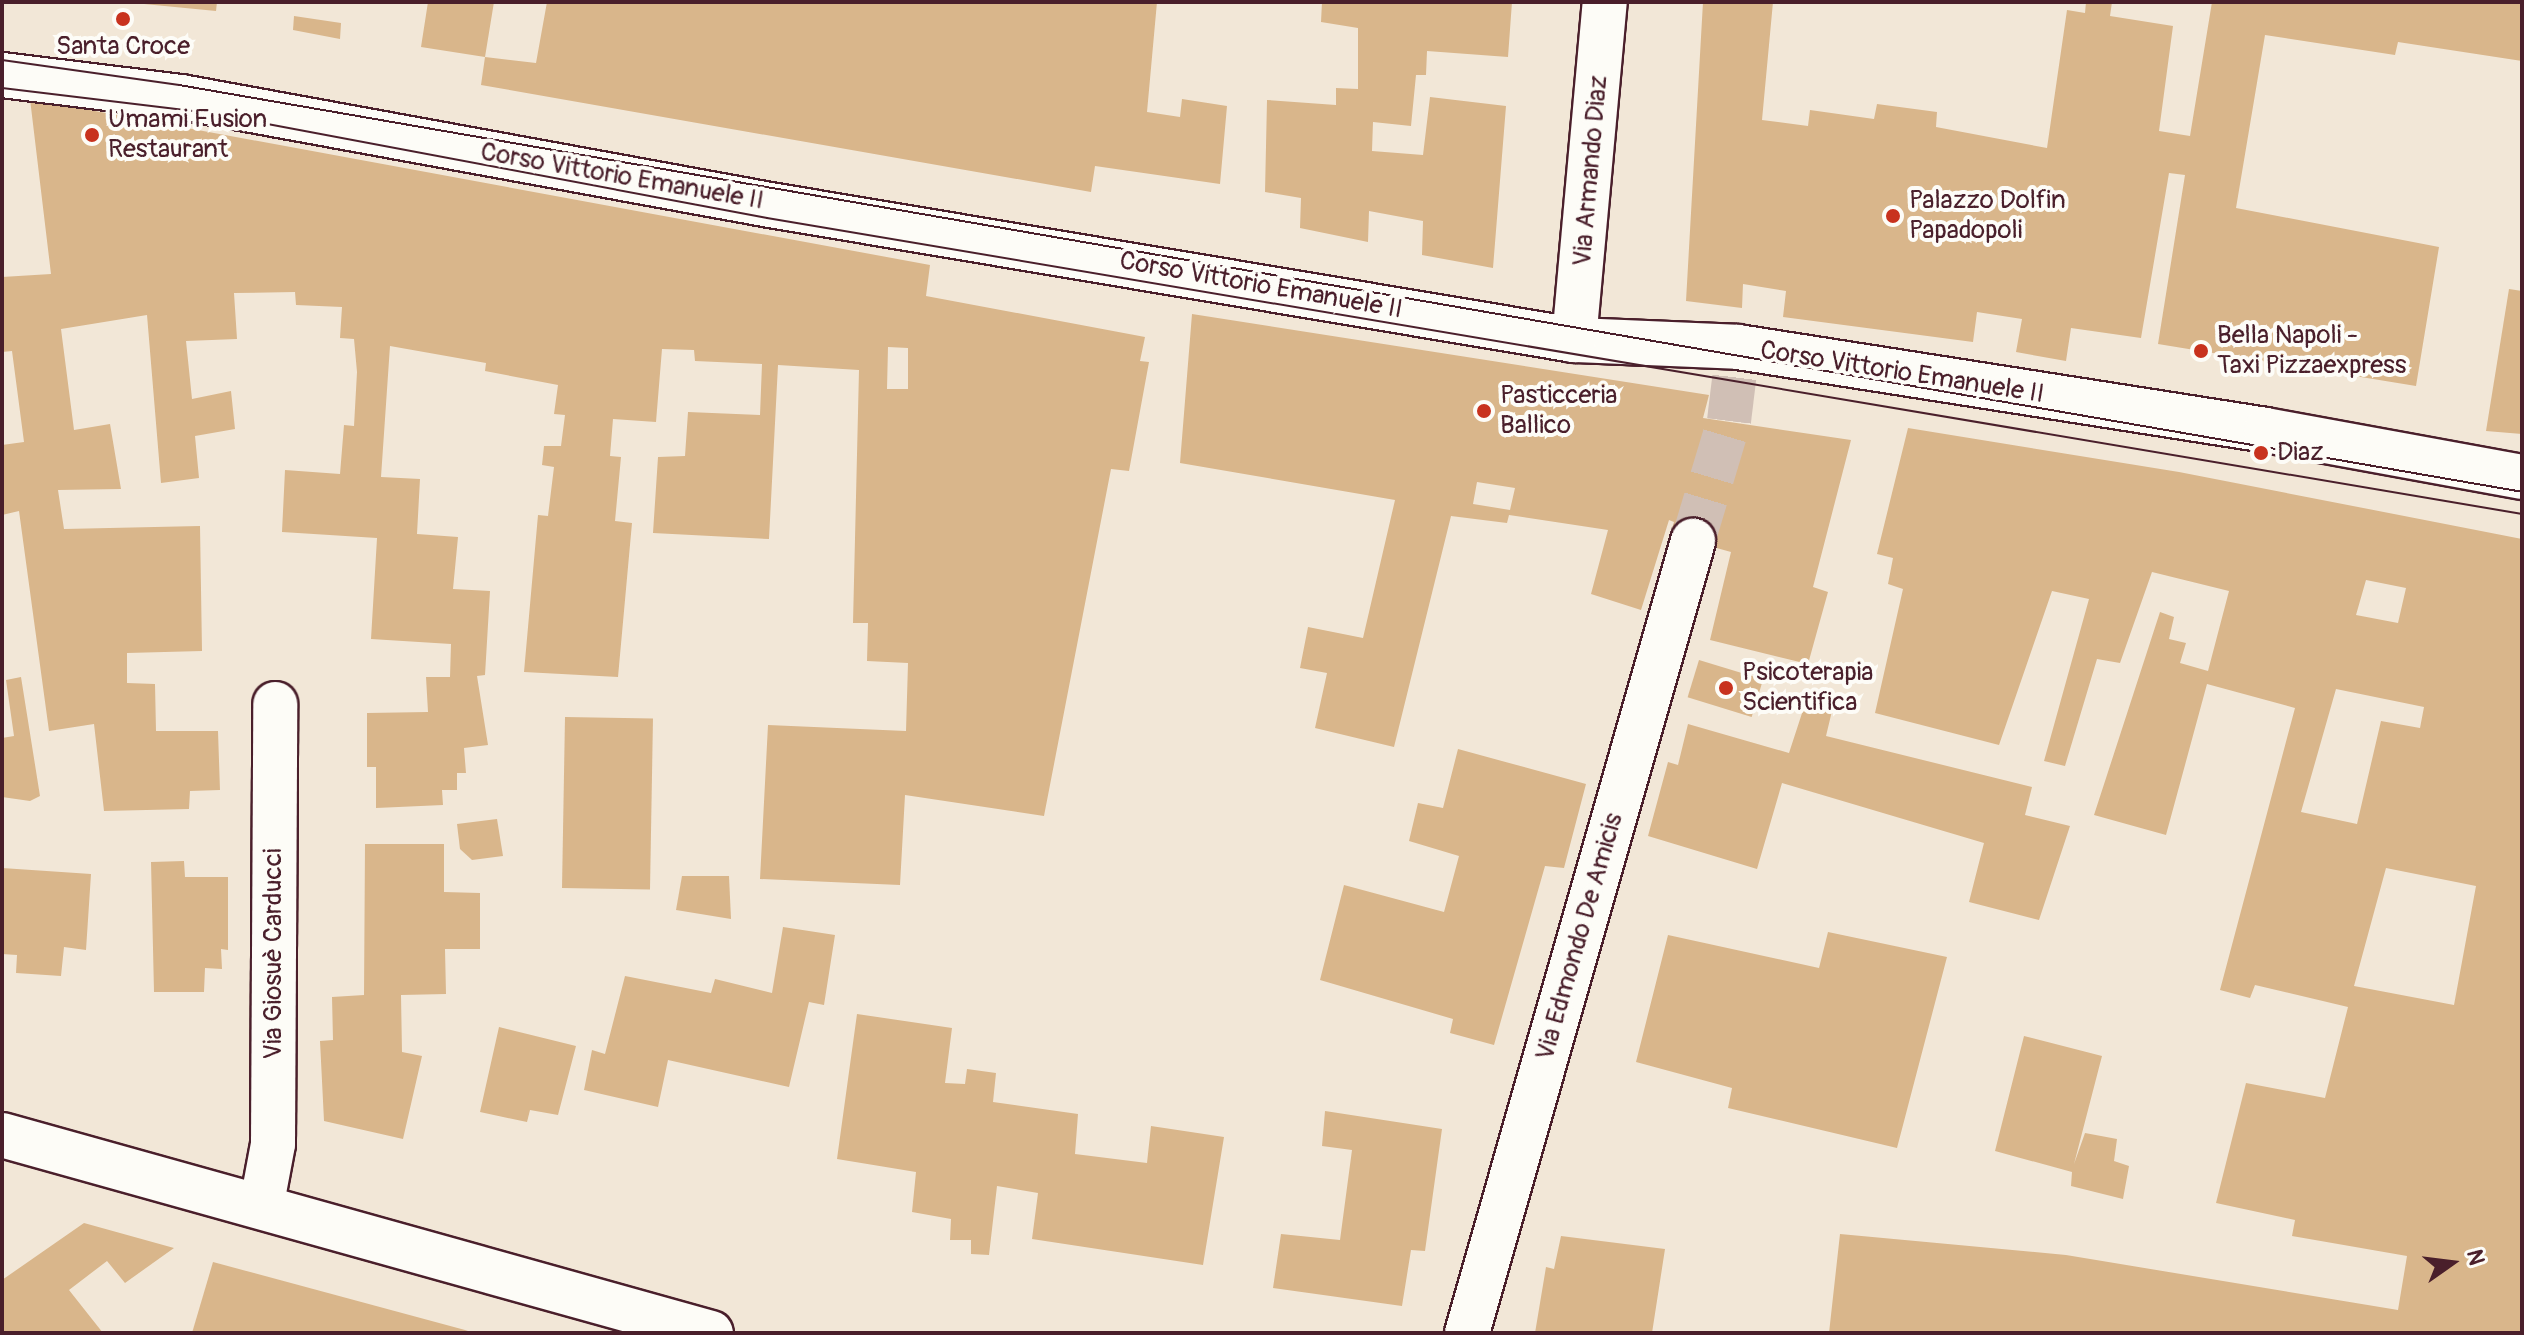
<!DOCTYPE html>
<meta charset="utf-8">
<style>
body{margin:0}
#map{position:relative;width:2524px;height:1335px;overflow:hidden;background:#f2e7d7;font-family:Pangolin,sans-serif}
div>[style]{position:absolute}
.building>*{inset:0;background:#d9b68b;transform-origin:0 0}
.street-tunnel>*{height:44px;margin-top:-22px;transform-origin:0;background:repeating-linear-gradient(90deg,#d0bfb5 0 44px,transparent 0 66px)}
.roads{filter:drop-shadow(2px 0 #4a1f2b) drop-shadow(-2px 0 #4a1f2b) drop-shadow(0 2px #4a1f2b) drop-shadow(0 -2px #4a1f2b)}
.street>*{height:44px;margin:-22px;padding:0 22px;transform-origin:22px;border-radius:22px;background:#fdfcf7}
.tram>*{height:2px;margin:-1px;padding:0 1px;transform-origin:1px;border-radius:1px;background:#4a1f2b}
.dots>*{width:22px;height:22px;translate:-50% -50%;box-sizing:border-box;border:4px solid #fdfcf7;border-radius:50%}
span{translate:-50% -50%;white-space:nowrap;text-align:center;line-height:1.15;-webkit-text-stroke:8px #fdfcf7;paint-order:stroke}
.poi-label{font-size:26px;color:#4a1f2b}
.left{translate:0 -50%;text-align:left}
.street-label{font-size:26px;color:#4a1f2b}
.frame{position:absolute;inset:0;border:4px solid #4a1f2b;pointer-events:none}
.north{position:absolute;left:2412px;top:1223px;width:80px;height:80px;-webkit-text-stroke:6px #fdfcf7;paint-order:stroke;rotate:76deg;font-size:22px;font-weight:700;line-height:32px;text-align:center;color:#4a1f2b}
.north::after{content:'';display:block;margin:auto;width:28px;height:36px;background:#4a1f2b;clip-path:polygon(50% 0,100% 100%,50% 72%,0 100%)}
</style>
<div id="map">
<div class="building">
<div style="clip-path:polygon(144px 2px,217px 2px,216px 11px,144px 4px)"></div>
<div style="clip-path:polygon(428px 2px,494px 2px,485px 57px,536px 63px,547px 2px,1157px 2px,1147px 112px,1180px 117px,1182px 99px,1227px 106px,1220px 184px,1095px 166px,1091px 192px,481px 85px,485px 57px,421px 47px)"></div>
<div style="clip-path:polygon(1322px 2px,1512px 2px,1508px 57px,1427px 51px,1426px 75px,1416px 75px,1411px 126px,1373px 122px,1372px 151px,1423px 155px,1430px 97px,1506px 106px,1493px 268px,1422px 255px,1423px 221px,1369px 211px,1368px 242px,1300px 228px,1301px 198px,1265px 192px,1267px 100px,1336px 105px,1336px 88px,1358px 89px,1358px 28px,1321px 22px)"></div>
<div style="clip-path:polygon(1703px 2px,1773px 2px,1762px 120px,1808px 126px,1810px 110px,1874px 119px,1877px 104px,1937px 112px,1936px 127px,2047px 148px,2067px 10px,2085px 13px,2086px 2px,2112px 2px,2110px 16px,2173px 26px,2159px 131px,2190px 136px,2212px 2px,2522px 2px,2522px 61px,2398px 42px,2395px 55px,2265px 35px,2236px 208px,2439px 247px,2416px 386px,2158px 344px,2185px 175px,2169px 173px,2141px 338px,2071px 328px,2066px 361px,2016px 352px,2022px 319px,1977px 312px,1973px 342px,1783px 317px,1786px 291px,1743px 284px,1742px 308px,1686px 301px)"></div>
<div style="clip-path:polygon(294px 16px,341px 23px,340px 39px,293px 30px)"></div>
<div style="clip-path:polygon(evenodd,30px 99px,930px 265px,926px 296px,1145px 337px,1140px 361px,1149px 362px,1129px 471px,1111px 469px,1044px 816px,905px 795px,900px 885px,760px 879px,768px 725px,906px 731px,908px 663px,867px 661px,868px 623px,853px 623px,859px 370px,778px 365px,769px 539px,653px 533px,658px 457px,685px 456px,688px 412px,760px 415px,762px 364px,695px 361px,694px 350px,662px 349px,656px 422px,613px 419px,610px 456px,621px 457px,615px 521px,632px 523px,618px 677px,524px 672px,538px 515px,548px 516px,554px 467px,542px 465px,544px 446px,561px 446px,565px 415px,554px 414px,558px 385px,485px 371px,486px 363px,390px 346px,381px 477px,420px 479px,417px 534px,458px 537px,453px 589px,490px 591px,485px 675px,477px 676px,488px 745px,464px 748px,466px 773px,457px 773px,457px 790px,442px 790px,443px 805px,376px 808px,376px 767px,367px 767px,367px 713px,428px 712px,426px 677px,450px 677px,451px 644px,371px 639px,377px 538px,282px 532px,285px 470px,340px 474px,344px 425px,354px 426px,357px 372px,354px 339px,340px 338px,342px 307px,296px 305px,295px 292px,234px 293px,237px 339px,186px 341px,192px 399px,231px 391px,235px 429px,195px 436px,199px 478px,161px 483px,147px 315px,61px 329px,74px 430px,110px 424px,121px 489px,58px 490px,64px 529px,200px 526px,202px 651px,127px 653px,127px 683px,155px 684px,156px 731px,218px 731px,220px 790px,190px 791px,189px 809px,104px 811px,94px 724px,49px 731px,19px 511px,2px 515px,2px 445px,24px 442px,12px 351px,2px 352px,2px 277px,51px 274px,30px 99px,888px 347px,908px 348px,908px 389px,887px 389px,888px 347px)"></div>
<div style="clip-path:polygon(2509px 289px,2522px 291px,2522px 434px,2486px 431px)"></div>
<div style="clip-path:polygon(evenodd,1192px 314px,1709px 395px,1703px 418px,1851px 440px,1813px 587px,1828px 592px,1808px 664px,1710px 640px,1731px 552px,1670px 535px,1674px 522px,1669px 520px,1641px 610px,1591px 594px,1608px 530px,1509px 515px,1507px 523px,1451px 516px,1394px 747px,1315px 728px,1327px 673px,1300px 668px,1308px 627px,1363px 638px,1395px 500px,1180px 463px,1192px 314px,1477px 482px,1515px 488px,1510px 510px,1473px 504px,1477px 482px)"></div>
<div style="clip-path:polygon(evenodd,1908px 428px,2179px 472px,2522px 539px,2522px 1333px,1829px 1333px,1840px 1234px,2066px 1255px,2398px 1310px,2407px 1256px,2292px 1236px,2295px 1220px,2216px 1203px,2246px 1083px,2325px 1098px,2348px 1007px,2255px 985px,2250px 998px,2220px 990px,2295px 708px,2207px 684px,2166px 835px,2094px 815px,2160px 612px,2174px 617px,2169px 639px,2186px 643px,2180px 663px,2208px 671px,2229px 591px,2152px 572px,2120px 663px,2097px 659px,2065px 766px,2044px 761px,2089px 599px,2052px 591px,1999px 745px,1875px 713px,1903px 589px,1888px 584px,1893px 558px,1877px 554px,1908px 428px,2366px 580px,2406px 588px,2398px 623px,2356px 615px,2366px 580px,1908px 428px,2336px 689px,2424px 707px,2420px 728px,2381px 721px,2357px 824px,2301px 812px,2336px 689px,1908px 428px,2386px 868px,2476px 886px,2454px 1005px,2354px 986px,2386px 868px)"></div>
<div style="left:1699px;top:660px;width:67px;height:39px;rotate:17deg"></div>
<div style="clip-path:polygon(21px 677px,40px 796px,30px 801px,2px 797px,2px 738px,14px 736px,6px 680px)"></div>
<div style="clip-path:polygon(1805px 704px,1832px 711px,1826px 736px,2032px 787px,2025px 815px,2070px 826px,2039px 920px,1969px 902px,1984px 843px,1782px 783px,1757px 869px,1648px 836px,1668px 762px,1678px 765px,1688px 724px,1789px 753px)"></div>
<div style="left:565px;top:717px;width:88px;height:171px;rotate:1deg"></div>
<div style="clip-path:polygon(1458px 749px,1586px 784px,1564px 868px,1545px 866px,1494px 1045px,1450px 1033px,1453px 1019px,1320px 980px,1344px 885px,1444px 912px,1459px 856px,1409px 841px,1418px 803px,1443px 808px)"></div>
<div style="clip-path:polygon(497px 819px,503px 856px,472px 860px,460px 849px,457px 824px)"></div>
<div style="clip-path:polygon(365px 844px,444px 844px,444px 892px,480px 893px,480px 949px,445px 949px,446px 994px,401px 995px,402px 1052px,422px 1056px,403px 1139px,324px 1121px,320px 1041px,333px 1040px,332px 997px,364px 995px)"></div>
<div style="clip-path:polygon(184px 861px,185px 877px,228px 877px,228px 950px,221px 949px,222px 969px,205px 968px,204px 992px,154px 992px,151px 862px)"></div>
<div style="clip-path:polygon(2px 868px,91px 874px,86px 950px,64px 947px,61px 976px,16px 973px,17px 955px,2px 954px)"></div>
<div style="clip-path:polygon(682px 876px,729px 876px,731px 919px,676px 910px)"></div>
<div style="clip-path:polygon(783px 927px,835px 935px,824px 1005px,809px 1002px,789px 1087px,668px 1060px,658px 1107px,584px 1090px,592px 1050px,605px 1054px,625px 976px,711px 993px,715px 979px,772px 993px)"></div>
<div style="clip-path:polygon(1828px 932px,1947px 957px,1897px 1148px,1728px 1108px,1732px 1088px,1636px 1062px,1668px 935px,1819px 968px)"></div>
<div style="clip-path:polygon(857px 1014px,952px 1028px,945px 1083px,965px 1084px,967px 1069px,996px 1073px,993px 1102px,1078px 1114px,1075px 1154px,1147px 1163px,1151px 1126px,1224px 1137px,1203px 1265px,1032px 1239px,1038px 1193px,997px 1186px,989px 1255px,971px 1254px,971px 1240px,950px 1240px,951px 1219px,912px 1212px,916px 1172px,837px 1159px)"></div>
<div style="clip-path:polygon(499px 1027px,576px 1046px,558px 1115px,530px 1110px,527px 1122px,480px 1112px)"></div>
<div style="clip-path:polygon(2024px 1036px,2102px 1056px,2074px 1164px,2085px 1133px,2117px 1139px,2114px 1161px,2129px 1166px,2123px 1199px,2071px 1186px,2072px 1172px,1995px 1151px)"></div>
<div style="clip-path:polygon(1325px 1111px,1442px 1129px,1425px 1251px,1411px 1250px,1402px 1306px,1273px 1288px,1281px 1234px,1340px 1240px,1352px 1150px,1322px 1146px)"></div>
<div style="clip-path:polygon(84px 1223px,174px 1248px,125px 1283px,107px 1261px,69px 1290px,103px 1333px,2px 1333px,2px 1280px)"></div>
<div style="clip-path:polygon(1561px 1236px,1665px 1249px,1652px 1333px,1535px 1333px,1546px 1267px,1554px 1269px)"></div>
<div style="clip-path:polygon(213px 1262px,465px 1330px,474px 1333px,192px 1333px)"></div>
</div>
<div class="street-tunnel">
<div style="left:1693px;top:541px;width:125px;rotate:-73.3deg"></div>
<div style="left:1729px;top:421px;width:75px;rotate:-83.1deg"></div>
</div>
<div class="roads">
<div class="street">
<div style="left:2px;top:75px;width:180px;rotate:7deg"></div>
<div style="left:181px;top:97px;width:599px;rotate:10.39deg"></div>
<div style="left:770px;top:205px;width:815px;rotate:9.53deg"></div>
<div style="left:1574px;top:340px;width:164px;rotate:2.4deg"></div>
<div style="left:1738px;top:347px;width:534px;rotate:8.93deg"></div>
<div style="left:2266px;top:430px;width:260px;rotate:10.4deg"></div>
<div style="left:1574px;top:340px;width:339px;rotate:-84.8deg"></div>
<div style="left:2px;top:1135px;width:736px;rotate:15.6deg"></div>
<div style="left:262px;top:1203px;width:60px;rotate:-79.4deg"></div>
<div style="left:273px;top:1144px;width:440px;rotate:-89.7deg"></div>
<div style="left:1467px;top:1333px;width:824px;rotate:-74.07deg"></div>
</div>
</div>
<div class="tram">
<div style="left:2px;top:60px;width:179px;rotate:8deg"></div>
<div style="left:179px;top:85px;width:2378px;rotate:9.85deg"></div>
<div style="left:2px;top:88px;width:209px;rotate:6.9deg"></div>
<div style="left:209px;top:113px;width:568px;rotate:10.66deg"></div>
<div style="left:767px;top:218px;width:1780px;rotate:9.57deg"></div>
</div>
<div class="dots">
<div style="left:123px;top:19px;background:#c8321e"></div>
<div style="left:92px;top:135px;background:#c8321e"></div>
<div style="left:1893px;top:216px;background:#c8321e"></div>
<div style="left:2201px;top:351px;background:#c8321e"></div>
<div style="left:1484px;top:411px;background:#c8321e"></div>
<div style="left:2261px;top:453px;background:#c8321e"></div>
<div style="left:1726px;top:688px;background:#c8321e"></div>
</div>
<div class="poi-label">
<span style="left:123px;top:47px">Santa Croce</span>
<span class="left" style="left:108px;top:135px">Umami Fusion<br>Restaurant</span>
<span class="left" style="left:1909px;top:216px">Palazzo Dolfin<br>Papadopoli</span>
<span class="left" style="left:2217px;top:351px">Bella Napoli -<br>Taxi Pizzaexpress</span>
<span class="left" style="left:1500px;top:411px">Pasticceria<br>Ballico</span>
<span class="left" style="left:2277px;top:453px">Diaz</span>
<span class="left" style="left:1742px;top:688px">Psicoterapia<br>Scientifica</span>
</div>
<div class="street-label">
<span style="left:1591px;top:171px;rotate:-85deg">Via Armando Diaz</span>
<span style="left:622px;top:177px;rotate:10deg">Corso Vittorio Emanuele II</span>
<span style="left:1261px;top:286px;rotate:10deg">Corso Vittorio Emanuele II</span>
<span style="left:1902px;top:373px;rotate:9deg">Corso Vittorio Emanuele II</span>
<span style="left:1580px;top:937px;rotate:-74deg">Via Edmondo De Amicis</span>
<span style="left:274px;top:954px;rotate:-90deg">Via Giosuè Carducci</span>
</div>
<div class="frame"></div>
<div class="north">N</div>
</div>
